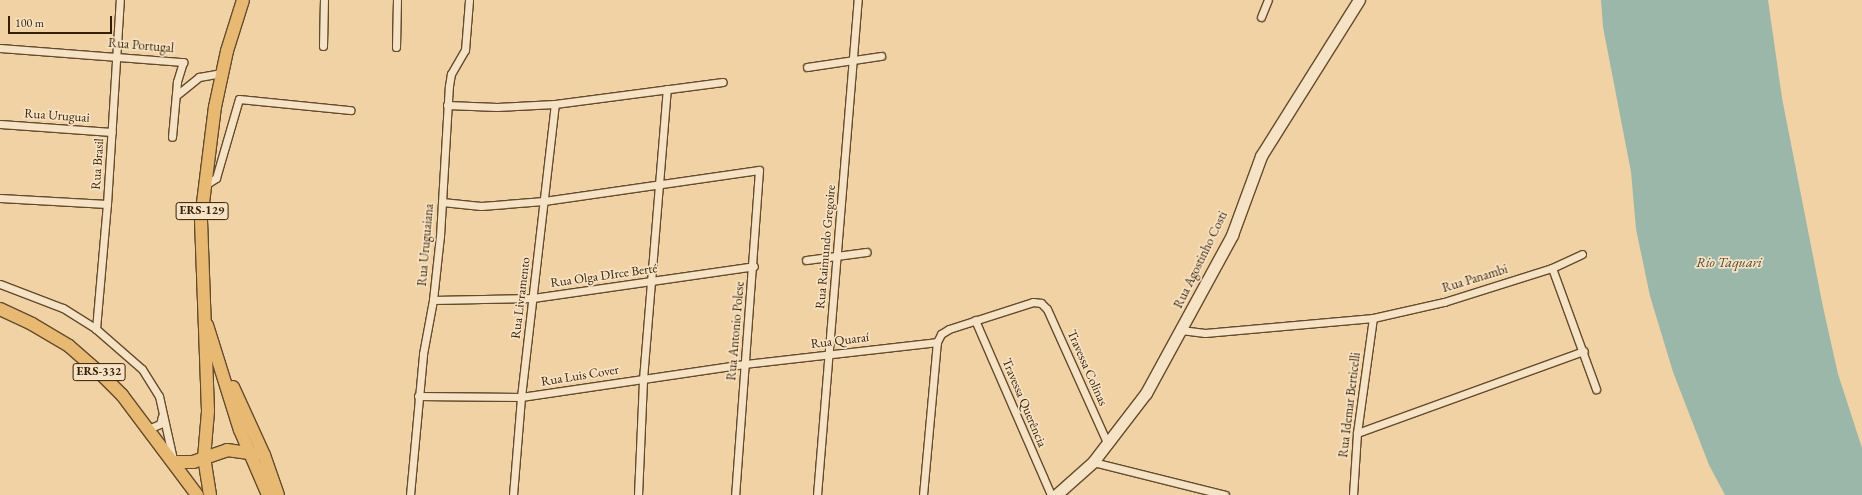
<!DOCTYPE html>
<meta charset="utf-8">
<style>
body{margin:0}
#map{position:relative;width:1862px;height:495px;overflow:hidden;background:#f1d2a5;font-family:"EB Garamond",serif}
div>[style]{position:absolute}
.water>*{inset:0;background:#9bb7aa}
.roads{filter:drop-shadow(1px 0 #644b2c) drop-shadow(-1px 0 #644b2c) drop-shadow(0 1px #644b2c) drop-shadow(0 -1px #644b2c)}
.street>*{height:7px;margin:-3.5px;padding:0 3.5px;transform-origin:3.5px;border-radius:3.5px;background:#f6e2c4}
.secondary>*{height:11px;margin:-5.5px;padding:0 5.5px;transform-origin:5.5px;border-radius:5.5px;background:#f6e2c4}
.primary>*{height:12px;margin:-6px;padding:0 6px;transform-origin:6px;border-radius:6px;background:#e8b972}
span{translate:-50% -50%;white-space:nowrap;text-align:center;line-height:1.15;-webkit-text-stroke:3.5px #f6e2c4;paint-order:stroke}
.shield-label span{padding:1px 3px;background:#f6e2c4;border:1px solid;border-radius:3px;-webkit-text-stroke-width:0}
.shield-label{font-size:12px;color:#351e03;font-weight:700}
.street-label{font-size:13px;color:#351e03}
.water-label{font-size:14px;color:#544c35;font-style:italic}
.scale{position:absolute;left:8px;top:16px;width:104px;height:18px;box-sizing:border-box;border:2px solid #351e03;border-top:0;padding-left:5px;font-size:12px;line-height:14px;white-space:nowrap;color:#351e03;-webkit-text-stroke:3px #f6e2c4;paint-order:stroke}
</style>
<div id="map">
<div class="water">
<div style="clip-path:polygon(1601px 0,1768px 0,1782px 98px,1823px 307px,1838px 374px,1862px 448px,1862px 495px,1725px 495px,1709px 465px,1673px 372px,1650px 296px,1636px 229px,1631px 172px,1603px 27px)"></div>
</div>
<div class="roads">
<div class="street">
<div style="left:1261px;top:17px;width:18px;rotate:-68deg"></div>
<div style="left:323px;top:46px;width:46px;rotate:-88.8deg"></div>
<div style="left:396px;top:47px;width:47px;rotate:-88.8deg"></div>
<div style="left:0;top:48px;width:184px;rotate:4.4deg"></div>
<div style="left:183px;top:62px;width:21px;rotate:107deg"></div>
<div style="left:177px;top:82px;width:55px;rotate:95.2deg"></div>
<div style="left:807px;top:67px;width:75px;rotate:-8.5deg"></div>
<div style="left:178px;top:94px;width:27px;rotate:-39deg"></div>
<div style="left:199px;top:77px;width:23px;rotate:-10deg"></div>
<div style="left:447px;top:105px;width:50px;rotate:2.3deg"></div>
<div style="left:497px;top:107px;width:58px;rotate:-3deg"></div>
<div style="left:555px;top:104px;width:169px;rotate:-7.5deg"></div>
<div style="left:0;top:124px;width:112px;rotate:4.1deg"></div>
<div style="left:205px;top:185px;width:13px;rotate:-32deg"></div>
<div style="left:216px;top:178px;width:82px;rotate:-73.8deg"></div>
<div style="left:239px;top:99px;width:112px;rotate:5.7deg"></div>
<div style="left:0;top:198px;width:107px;rotate:3.2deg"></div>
<div style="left:442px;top:202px;width:39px;rotate:6deg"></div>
<div style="left:481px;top:206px;width:63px;rotate:-4.5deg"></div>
<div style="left:544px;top:201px;width:217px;rotate:-8.2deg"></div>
<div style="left:759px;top:170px;width:326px;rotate:94.2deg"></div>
<div style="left:806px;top:260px;width:61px;rotate:-7.6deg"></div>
<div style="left:1552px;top:268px;width:129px;rotate:70deg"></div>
<div style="left:0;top:284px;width:67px;rotate:20.9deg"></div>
<div style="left:63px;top:308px;width:39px;rotate:32deg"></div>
<div style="left:96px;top:329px;width:61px;rotate:41deg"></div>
<div style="left:142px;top:369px;width:32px;rotate:58deg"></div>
<div style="left:159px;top:396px;width:65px;rotate:77.5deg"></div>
<div style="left:433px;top:300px;width:100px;rotate:-1.1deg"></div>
<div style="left:533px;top:298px;width:223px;rotate:-8.2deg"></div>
<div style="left:975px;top:320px;width:191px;rotate:66.5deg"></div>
<div style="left:96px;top:329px;width:125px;rotate:-85deg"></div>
<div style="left:107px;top:204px;width:204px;rotate:-86.4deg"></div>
<div style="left:1181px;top:330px;width:24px;rotate:7deg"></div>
<div style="left:1205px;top:333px;width:169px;rotate:-5.1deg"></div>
<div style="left:1373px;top:318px;width:73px;rotate:-12.7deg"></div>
<div style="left:1444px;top:302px;width:113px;rotate:-17.5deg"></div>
<div style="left:1552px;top:268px;width:33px;rotate:-25deg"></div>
<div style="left:418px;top:396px;width:103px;rotate:0.6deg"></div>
<div style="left:521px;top:397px;width:226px;rotate:-8.4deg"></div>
<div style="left:745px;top:364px;width:193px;rotate:-6.5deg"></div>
<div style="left:148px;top:429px;width:13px;rotate:-23deg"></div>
<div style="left:160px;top:424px;width:8px;rotate:-76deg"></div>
<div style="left:1357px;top:433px;width:241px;rotate:-19.9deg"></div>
<div style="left:1093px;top:462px;width:136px;rotate:14deg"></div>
<div style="left:410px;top:495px;width:142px;rotate:-84.7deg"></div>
<div style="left:423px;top:354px;width:55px;rotate:-79.5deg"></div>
<div style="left:433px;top:300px;width:64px;rotate:-83.8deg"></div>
<div style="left:440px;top:236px;width:150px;rotate:-86.6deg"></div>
<div style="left:449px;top:86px;width:12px;rotate:-81deg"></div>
<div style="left:451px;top:74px;width:28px;rotate:-60deg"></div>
<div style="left:465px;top:50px;width:50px;rotate:-85.4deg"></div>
<div style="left:513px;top:495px;width:98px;rotate:-85.3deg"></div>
<div style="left:521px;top:397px;width:295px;rotate:-83.4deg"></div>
<div style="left:638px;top:495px;width:116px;rotate:-87.5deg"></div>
<div style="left:643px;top:379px;width:291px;rotate:-85.3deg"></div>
<div style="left:817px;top:495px;width:497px;rotate:-85.3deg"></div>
<div style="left:923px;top:495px;width:154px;rotate:-84.8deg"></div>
<div style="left:937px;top:342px;width:9px;rotate:-63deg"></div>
<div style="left:941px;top:334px;width:9px;rotate:-32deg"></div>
<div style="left:949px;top:329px;width:88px;rotate:-17.8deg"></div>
<div style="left:1033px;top:302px;width:8px;rotate:7deg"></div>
<div style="left:1041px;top:303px;width:8px;rotate:45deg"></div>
<div style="left:1047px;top:309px;width:149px;rotate:65.8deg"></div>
<div style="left:1353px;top:495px;width:62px;rotate:-86.3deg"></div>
<div style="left:1357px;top:433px;width:116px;rotate:-82.1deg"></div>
</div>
<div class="secondary">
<div style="left:1056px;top:495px;width:50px;rotate:-41.7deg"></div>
<div style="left:1093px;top:462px;width:87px;rotate:-52.5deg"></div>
<div style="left:1146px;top:393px;width:180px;rotate:-61.4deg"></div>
<div style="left:1232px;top:235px;width:84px;rotate:-69.8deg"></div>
<div style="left:1261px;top:156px;width:184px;rotate:-57.9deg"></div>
</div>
<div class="primary">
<div style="left:0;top:309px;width:35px;rotate:25deg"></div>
<div style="left:32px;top:324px;width:43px;rotate:30.7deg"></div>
<div style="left:69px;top:346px;width:43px;rotate:41.2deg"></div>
<div style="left:101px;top:374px;width:30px;rotate:45deg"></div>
<div style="left:122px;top:395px;width:125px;rotate:53.1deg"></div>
<div style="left:207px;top:325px;width:110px;rotate:72.6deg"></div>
<div style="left:240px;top:430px;width:71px;rotate:66.7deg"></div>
<div style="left:233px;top:387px;width:75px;rotate:65.5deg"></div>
<div style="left:264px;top:455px;width:42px;rotate:70.7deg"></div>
<div style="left:174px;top:462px;width:19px"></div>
<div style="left:193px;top:462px;width:36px;rotate:-19deg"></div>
<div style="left:227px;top:450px;width:30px;rotate:8deg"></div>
<div style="left:210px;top:495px;width:37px;rotate:-99deg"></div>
<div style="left:204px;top:458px;width:47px;rotate:-85.1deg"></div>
<div style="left:208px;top:411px;width:192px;rotate:-92.1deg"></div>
<div style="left:201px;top:219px;width:113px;rotate:-82.9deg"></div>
<div style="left:215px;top:107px;width:57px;rotate:-77.9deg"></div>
<div style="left:227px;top:51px;width:53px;rotate:-72.6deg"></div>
</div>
</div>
<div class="shield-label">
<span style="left:202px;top:211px">ERS-129</span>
<span style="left:99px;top:372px">ERS-332</span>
</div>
<div class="street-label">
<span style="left:141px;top:46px;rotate:5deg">Rua Portugal</span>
<span style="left:57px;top:116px;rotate:4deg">Rua Uruguai</span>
<span style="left:98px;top:164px;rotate:-86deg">Rua Brasil</span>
<span style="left:426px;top:245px;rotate:-85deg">Rua Uruguaiana</span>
<span style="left:826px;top:247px;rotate:-85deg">Rua Raimundo Gregoire</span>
<span style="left:1201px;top:260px;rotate:-64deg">Rua Agostinho Costi</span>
<span style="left:604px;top:276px;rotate:-8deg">Rua Olga DIrce Berté</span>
<span style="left:1475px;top:279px;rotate:-17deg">Rua Panambi</span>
<span style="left:521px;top:298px;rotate:-83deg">Rua Livramento</span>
<span style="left:736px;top:331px;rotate:-85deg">Rua Antonio Polese</span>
<span style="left:840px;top:341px;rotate:-7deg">Rua Quaraí</span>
<span style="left:1087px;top:368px;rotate:66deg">Travessa Colinas</span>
<span style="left:580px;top:376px;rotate:-9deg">Rua Luis Cover</span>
<span style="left:1024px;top:403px;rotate:67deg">Travessa Querência</span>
<span style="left:1350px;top:405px;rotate:-83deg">Rua Idemar Berticelli</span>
</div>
<div class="water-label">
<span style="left:1729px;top:262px">Rio Taquari</span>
</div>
<div class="scale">100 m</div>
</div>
